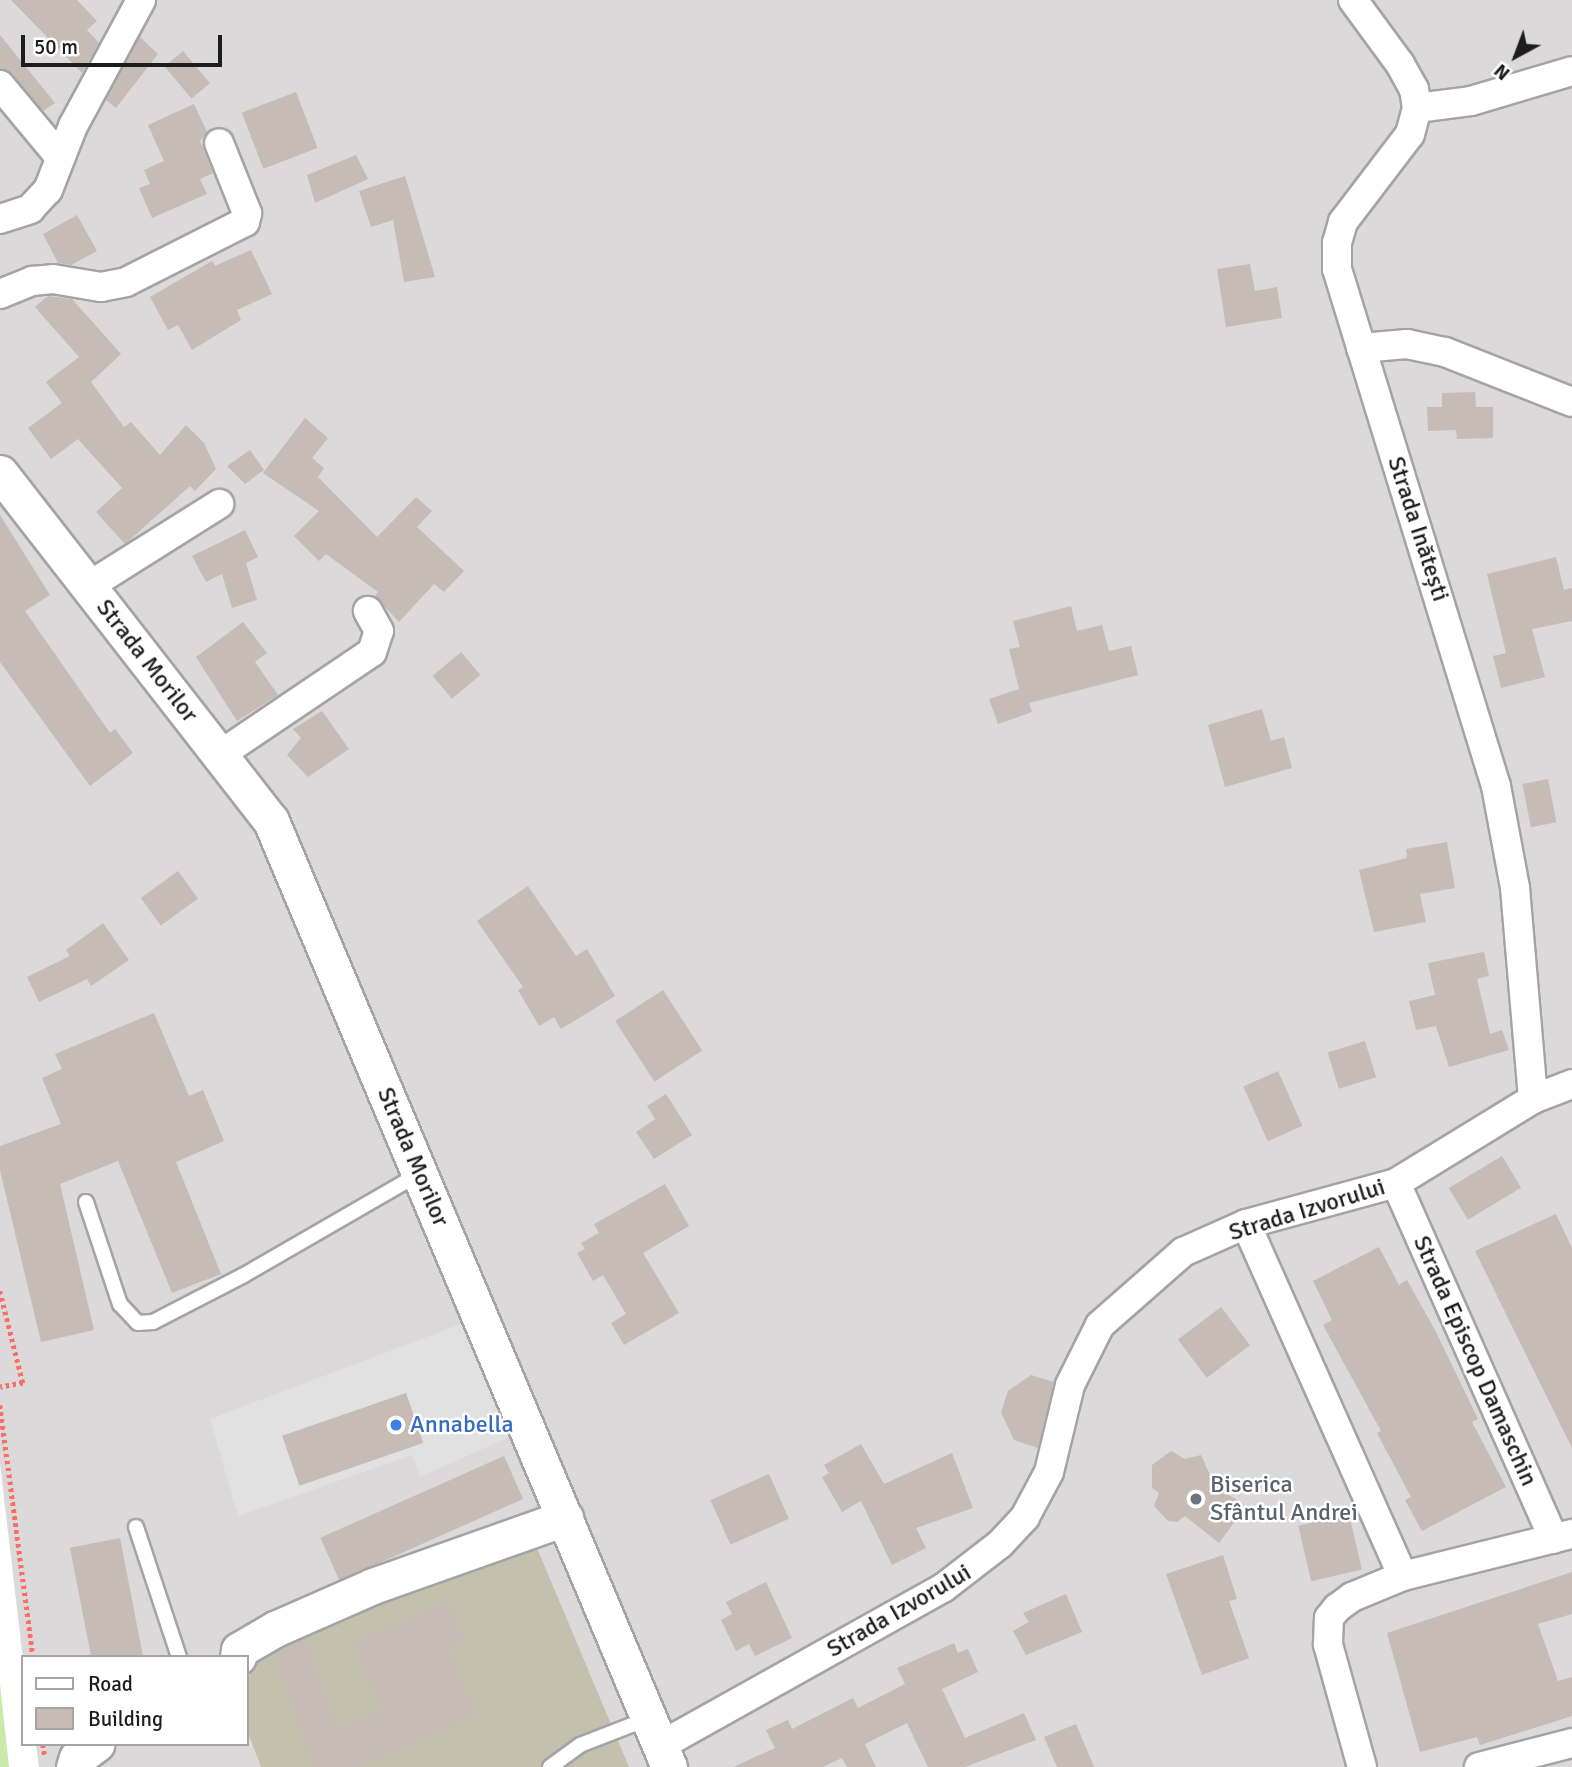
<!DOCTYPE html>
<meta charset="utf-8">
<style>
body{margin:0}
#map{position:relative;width:1572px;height:1767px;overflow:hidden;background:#eee9e2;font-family:Signika,sans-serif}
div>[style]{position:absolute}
.residential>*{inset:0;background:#dbd9da}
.construction>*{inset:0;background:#c3c1ae}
.grass>*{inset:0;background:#cbeaa7}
.parking>*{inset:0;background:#e1e1e1}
.pier>*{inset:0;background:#fff}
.building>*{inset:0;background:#c6bbb5;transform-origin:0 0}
.path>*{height:4.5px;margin-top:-2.25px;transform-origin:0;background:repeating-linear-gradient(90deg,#fb6d66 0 3.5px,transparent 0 7px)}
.roads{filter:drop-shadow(2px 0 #a4a4a4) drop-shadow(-2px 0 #a4a4a4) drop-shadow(0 2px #a4a4a4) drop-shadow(0 -2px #a4a4a4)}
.service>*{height:14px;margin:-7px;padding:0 7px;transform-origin:7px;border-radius:7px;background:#fff}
.minor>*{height:28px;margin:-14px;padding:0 14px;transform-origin:14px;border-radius:14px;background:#fff}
.tertiary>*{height:35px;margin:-17.5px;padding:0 17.5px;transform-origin:17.5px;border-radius:17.5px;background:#fff}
.dots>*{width:19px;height:19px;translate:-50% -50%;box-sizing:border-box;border:4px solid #fff;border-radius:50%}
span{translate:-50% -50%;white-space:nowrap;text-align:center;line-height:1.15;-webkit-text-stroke:5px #fff;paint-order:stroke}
.street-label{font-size:24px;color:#1d1d1d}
.shop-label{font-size:24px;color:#366cbe}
.left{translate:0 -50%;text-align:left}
.worship-label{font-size:24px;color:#5b616d}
.legend{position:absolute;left:21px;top:1655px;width:228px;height:91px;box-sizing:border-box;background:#fff;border:2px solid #a5a5a5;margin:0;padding:9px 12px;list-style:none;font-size:21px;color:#1d1d1d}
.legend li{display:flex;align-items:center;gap:14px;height:35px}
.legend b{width:35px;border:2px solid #a5a5a5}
.north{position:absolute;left:1481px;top:21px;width:70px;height:70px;-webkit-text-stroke:5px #fff;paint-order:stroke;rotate:221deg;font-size:19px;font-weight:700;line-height:28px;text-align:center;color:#1d1d1d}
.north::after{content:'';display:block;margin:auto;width:24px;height:32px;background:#1d1d1d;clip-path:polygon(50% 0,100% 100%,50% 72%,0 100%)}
.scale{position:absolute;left:21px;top:35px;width:201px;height:32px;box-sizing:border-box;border:4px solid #1d1d1d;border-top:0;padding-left:9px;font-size:21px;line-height:24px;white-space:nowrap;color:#1d1d1d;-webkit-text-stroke:5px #fff;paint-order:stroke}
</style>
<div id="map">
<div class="residential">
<div style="clip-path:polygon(evenodd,0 0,1572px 0,1572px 1767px,0 1767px,0 0,23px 1657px,247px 1657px,247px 1744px,23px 1744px,23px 1657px)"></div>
</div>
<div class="construction">
<div style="clip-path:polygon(537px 1548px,629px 1767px,261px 1767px,247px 1730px,247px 1685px,257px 1649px)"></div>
</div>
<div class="grass">
<div style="clip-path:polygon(0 1684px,9px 1767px,0 1767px)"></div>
</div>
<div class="parking">
<div style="clip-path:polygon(461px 1324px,514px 1435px,420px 1477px,412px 1455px,238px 1516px,210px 1419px)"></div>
</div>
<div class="pier">
<div style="clip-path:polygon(0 1464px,23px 1659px,23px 1744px,36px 1744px,39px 1767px,9px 1767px,0 1684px)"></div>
</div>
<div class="building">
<div style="clip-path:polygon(11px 0,77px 0,97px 21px,87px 30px,99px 43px,82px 73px)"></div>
<div style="clip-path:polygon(0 35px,55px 103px,43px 111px,13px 74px,0 69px)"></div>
<div style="clip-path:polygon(140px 37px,158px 54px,116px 108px,106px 100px)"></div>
<div style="left:183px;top:51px;width:42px;height:24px;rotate:50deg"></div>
<div style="left:296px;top:92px;width:60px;height:58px;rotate:69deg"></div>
<div style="clip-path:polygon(194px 104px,207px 132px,200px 141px,213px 173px,200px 179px,207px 194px,152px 218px,139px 188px,150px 184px,144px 170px,164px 161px,148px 125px)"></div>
<div style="clip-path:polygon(356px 155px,368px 179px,315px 203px,307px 175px)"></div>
<div style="clip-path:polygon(405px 176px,435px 277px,404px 282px,393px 220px,371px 227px,359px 191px)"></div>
<div style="clip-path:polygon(77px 215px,97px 251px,71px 265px,58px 263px,43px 234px)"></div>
<div style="clip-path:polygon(251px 250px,272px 294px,237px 310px,241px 320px,192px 350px,178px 325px,168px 330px,150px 297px,212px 261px,215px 266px)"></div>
<div style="clip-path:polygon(1250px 264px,1255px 291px,1277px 287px,1282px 318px,1226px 327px,1217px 269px)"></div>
<div style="clip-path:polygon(48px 296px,72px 299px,121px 354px,91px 382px,124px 427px,131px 422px,160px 455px,186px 425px,204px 443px,216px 469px,195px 491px,190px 486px,125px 544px,96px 512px,122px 488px,78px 439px,51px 459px,28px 428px,62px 403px,46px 382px,79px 357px,35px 307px)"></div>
<div style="clip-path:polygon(1475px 392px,1476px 407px,1493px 407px,1493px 438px,1457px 439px,1456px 430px,1428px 431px,1427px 407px,1442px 407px,1442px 393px)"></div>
<div style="clip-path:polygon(305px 418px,328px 438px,312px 458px,324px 468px,318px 477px,377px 537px,416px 497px,432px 511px,417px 527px,464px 571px,444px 592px,434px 584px,399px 622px,375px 596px,378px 592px,326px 554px,319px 561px,294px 536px,319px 511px,263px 473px)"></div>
<div style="clip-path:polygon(250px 450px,264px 470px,245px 484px,227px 466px)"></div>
<div style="clip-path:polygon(0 515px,50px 595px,25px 611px,110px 733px,115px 729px,133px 753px,90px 786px,0 662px)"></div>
<div style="clip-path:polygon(245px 530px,258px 557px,246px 563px,257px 600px,232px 608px,222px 574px,206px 582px,192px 556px)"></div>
<div style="clip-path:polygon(1556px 557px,1564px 590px,1572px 588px,1572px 621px,1532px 629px,1545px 677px,1501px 688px,1493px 656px,1506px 653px,1487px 574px)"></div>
<div style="clip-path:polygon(1071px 606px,1077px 631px,1102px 625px,1109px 651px,1131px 646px,1138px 675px,1029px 703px,1032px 712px,998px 724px,989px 699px,1019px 689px,1009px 649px,1020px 647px,1013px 621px)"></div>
<div style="clip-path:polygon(243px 622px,267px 653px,255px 662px,278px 695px,237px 721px,196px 657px)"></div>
<div style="left:461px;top:652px;width:30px;height:37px;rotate:50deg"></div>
<div style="clip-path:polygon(1262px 709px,1271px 741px,1284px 737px,1292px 768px,1225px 787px,1208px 725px)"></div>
<div style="clip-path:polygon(322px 711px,349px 749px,308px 777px,287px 755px,301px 738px,293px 729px)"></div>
<div style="left:1548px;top:779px;width:44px;height:26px;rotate:79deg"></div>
<div style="clip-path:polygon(1447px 842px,1455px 888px,1420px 894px,1426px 922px,1374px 932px,1359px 870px,1407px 858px,1406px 849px)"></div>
<div style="left:178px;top:871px;width:34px;height:46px;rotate:54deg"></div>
<div style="clip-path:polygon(528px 886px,576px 956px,587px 949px,615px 996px,561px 1029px,554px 1017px,539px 1026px,518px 990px,523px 987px,477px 921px)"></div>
<div style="clip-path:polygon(103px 923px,129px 960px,91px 986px,87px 979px,39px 1002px,27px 977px,70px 956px,66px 950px)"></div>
<div style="clip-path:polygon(1484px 952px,1489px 976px,1477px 979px,1490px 1034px,1502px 1030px,1509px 1050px,1449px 1067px,1436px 1026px,1416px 1030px,1409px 1001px,1435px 995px,1428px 963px)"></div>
<div style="left:663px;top:990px;width:72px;height:57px;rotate:57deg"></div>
<div style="clip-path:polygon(154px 1013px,189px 1096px,203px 1090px,224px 1141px,176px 1162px,221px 1274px,172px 1293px,118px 1161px,60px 1184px,94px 1330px,41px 1342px,0 1170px,0 1146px,61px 1124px,42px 1078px,62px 1069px,55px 1054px)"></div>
<div style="left:1365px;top:1041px;width:38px;height:39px;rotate:73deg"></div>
<div style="left:1278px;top:1071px;width:60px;height:38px;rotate:66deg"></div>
<div style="clip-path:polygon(666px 1094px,692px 1135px,654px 1159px,636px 1132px,655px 1119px,647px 1106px)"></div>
<div style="left:1502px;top:1156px;width:37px;height:62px;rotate:59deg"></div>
<div style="clip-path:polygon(665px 1184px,689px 1226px,643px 1253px,679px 1313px,624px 1345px,611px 1323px,626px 1314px,603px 1275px,593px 1281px,577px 1253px,585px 1249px,581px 1243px,599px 1233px,594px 1224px)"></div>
<div style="clip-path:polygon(1556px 1214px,1572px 1248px,1572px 1448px,1475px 1251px)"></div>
<div style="clip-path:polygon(1379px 1247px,1399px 1285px,1407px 1280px,1435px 1330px,1478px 1419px,1472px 1422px,1506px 1487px,1422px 1531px,1405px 1500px,1411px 1497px,1377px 1433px,1381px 1431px,1323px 1325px,1332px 1320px,1313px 1281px)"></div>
<div style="left:1221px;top:1307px;width:48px;height:54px;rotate:53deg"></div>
<div style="clip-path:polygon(1031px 1375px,1054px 1382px,1038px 1448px,1014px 1440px,1001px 1412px,1008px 1391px)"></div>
<div style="left:406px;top:1393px;width:53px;height:131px;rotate:71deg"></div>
<div style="clip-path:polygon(861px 1444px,884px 1484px,952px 1453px,973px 1508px,916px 1528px,926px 1548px,892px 1565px,861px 1501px,842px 1512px,822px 1477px,829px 1473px,824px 1465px)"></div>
<div style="clip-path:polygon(1171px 1451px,1185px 1459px,1201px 1455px,1215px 1486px,1246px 1506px,1219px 1543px,1185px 1516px,1177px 1522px,1168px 1521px,1154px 1506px,1159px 1493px,1152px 1488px,1152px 1465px)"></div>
<div style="left:504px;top:1456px;width:47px;height:201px;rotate:66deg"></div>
<div style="left:769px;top:1474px;width:49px;height:64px;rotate:66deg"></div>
<div style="left:1349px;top:1514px;width:57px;height:52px;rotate:77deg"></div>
<div style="left:120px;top:1538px;width:121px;height:51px;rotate:79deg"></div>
<div style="clip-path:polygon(1223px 1555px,1237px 1599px,1229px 1601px,1249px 1658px,1202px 1675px,1166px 1574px)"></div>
<div style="clip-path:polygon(1572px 1572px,1572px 1614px,1538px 1624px,1558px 1681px,1572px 1677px,1572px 1716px,1480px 1745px,1477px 1737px,1420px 1752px,1387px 1633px)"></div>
<div style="clip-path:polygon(766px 1582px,792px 1638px,755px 1656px,749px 1644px,736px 1651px,721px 1620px,732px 1614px,726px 1602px)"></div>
<div style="clip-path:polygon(1066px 1594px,1082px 1632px,1026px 1655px,1013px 1631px,1029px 1622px,1023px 1613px)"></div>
<div style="clip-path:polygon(448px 1600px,467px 1642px,449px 1650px,477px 1715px,359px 1767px,313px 1767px,274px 1653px,307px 1638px,338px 1729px,382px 1710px,352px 1642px)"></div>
<div style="clip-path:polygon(954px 1643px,958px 1653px,968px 1649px,978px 1672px,942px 1689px,965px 1738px,1024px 1713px,1036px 1740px,965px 1767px,928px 1767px,907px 1723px,865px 1744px,876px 1767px,847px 1767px,842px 1758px,823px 1767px,733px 1767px,775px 1748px,766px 1730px,788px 1720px,792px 1729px,853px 1698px,858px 1708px,905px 1684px,897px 1668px)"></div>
<div style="clip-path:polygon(1076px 1724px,1094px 1767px,1057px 1767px,1044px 1737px)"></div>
</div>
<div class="path">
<div style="left:0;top:1291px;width:95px;rotate:76deg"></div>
<div style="left:23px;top:1383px;width:23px;rotate:170deg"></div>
<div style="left:0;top:1405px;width:254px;rotate:82.5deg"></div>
<div style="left:43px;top:1744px;width:12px;rotate:81deg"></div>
</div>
<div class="roads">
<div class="service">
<div style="left:86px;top:1202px;width:108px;rotate:71.6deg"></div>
<div style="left:120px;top:1304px;width:26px;rotate:47deg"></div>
<div style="left:138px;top:1323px;width:15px;rotate:-4deg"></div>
<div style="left:153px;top:1322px;width:102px;rotate:-27.3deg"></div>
<div style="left:244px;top:1275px;width:202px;rotate:-30deg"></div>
<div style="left:136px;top:1527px;width:137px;rotate:71.7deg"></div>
<div style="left:550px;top:1767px;width:37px;rotate:-36deg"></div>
<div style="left:580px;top:1745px;width:72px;rotate:-21.2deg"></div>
</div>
<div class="minor">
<div style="left:1353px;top:0;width:79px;rotate:53.7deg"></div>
<div style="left:1400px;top:64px;width:29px;rotate:61deg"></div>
<div style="left:1414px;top:89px;width:19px;rotate:81deg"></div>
<div style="left:1417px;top:108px;width:27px;rotate:105deg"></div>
<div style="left:1410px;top:134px;width:111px;rotate:127.3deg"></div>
<div style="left:1343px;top:222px;width:22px;rotate:106deg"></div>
<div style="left:1337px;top:243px;width:26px;rotate:90deg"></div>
<div style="left:1337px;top:269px;width:541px;rotate:72.91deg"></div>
<div style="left:1496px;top:786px;width:104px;rotate:79.4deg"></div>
<div style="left:1515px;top:888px;width:212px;rotate:85.1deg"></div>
<div style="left:0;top:85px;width:92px;rotate:50.3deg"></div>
<div style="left:1417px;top:108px;width:54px;rotate:-7.4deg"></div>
<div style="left:1471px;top:101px;width:105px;rotate:-16.5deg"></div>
<div style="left:0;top:219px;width:32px;rotate:-18deg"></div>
<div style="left:30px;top:209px;width:26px;rotate:-47deg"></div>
<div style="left:48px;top:190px;width:69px;rotate:-68.7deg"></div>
<div style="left:73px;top:126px;width:143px;rotate:-61.6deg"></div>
<div style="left:0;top:294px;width:35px;rotate:-22deg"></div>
<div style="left:32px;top:281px;width:21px;rotate:-5deg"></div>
<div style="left:53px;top:279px;width:49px;rotate:9.5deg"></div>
<div style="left:101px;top:287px;width:25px;rotate:-11deg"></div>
<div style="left:126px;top:282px;width:133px;rotate:-26.8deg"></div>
<div style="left:245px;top:222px;width:9px;rotate:-77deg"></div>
<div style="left:247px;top:213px;width:75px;rotate:-111.8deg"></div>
<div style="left:1361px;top:348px;width:46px;rotate:-5deg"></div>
<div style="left:1407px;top:344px;width:39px;rotate:12deg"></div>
<div style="left:1445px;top:352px;width:136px;rotate:21.5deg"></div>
<div style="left:89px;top:586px;width:154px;rotate:-32.2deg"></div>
<div style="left:221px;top:754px;width:182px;rotate:-34deg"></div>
<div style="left:372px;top:652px;width:22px;rotate:-72deg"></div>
<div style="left:379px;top:631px;width:23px;rotate:-119deg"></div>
<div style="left:1396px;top:1183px;width:389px;rotate:66.1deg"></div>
<div style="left:1246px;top:1224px;width:385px;rotate:66deg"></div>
<div style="left:660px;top:1746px;width:324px;rotate:-29.2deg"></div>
<div style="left:943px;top:1588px;width:72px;rotate:-37.7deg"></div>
<div style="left:1000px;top:1544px;width:37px;rotate:-47deg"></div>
<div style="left:1025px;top:1517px;width:51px;rotate:-61.9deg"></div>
<div style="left:1049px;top:1472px;width:89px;rotate:-76.4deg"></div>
<div style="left:1070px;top:1385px;width:67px;rotate:-63.4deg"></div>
<div style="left:1100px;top:1325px;width:111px;rotate:-41.3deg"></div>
<div style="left:1183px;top:1252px;width:69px;rotate:-24deg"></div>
<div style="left:1246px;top:1224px;width:156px;rotate:-15.3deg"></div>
<div style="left:1396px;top:1183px;width:161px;rotate:-31.5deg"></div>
<div style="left:1533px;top:1099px;width:42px;rotate:-21deg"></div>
<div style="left:1362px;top:1767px;width:128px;rotate:-105.5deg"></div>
<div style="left:1328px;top:1644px;width:26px;rotate:-88deg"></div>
<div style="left:1329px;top:1618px;width:13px;rotate:-51deg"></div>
<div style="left:1337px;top:1608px;width:19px;rotate:-36deg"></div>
<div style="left:1352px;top:1597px;width:55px;rotate:-22.4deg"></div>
<div style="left:1403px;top:1576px;width:174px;rotate:-14deg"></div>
<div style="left:1479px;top:1767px;width:96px;rotate:-14.5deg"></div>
</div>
<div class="tertiary">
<div style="left:0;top:473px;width:441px;rotate:52.1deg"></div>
<div style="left:271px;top:821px;width:1026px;rotate:67.18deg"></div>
<div style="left:238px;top:1657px;width:7px;rotate:-82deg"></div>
<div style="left:239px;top:1650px;width:42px;rotate:-30.3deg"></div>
<div style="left:275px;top:1629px;width:107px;rotate:-23.7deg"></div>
<div style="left:373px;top:1586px;width:204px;rotate:-19.5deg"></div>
<div style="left:74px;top:1767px;width:9px;rotate:-72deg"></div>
<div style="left:77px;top:1758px;width:24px;rotate:-36deg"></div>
</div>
</div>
<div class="dots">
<div style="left:396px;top:1425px;background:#3f7fe0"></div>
<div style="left:1196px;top:1499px;background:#6b7280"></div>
</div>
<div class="street-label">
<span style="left:1418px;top:529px;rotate:72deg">Strada Inătești</span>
<span style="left:147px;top:661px;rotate:52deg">Strada Morilor</span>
<span style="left:413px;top:1157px;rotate:67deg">Strada Morilor</span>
<span style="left:1307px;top:1210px;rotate:-17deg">Strada Izvorului</span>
<span style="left:1475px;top:1361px;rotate:66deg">Strada Episcop Damaschin</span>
<span style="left:899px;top:1611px;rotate:-30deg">Strada Izvorului</span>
</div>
<div class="shop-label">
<span class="left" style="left:410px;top:1425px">Annabella</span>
</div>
<div class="worship-label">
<span class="left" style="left:1210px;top:1499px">Biserica<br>Sfântul Andrei</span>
</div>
<ul class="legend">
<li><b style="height:9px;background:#fff"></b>Road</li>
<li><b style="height:19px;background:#c6bbb5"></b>Building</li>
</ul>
<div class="north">N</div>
<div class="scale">50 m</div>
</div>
